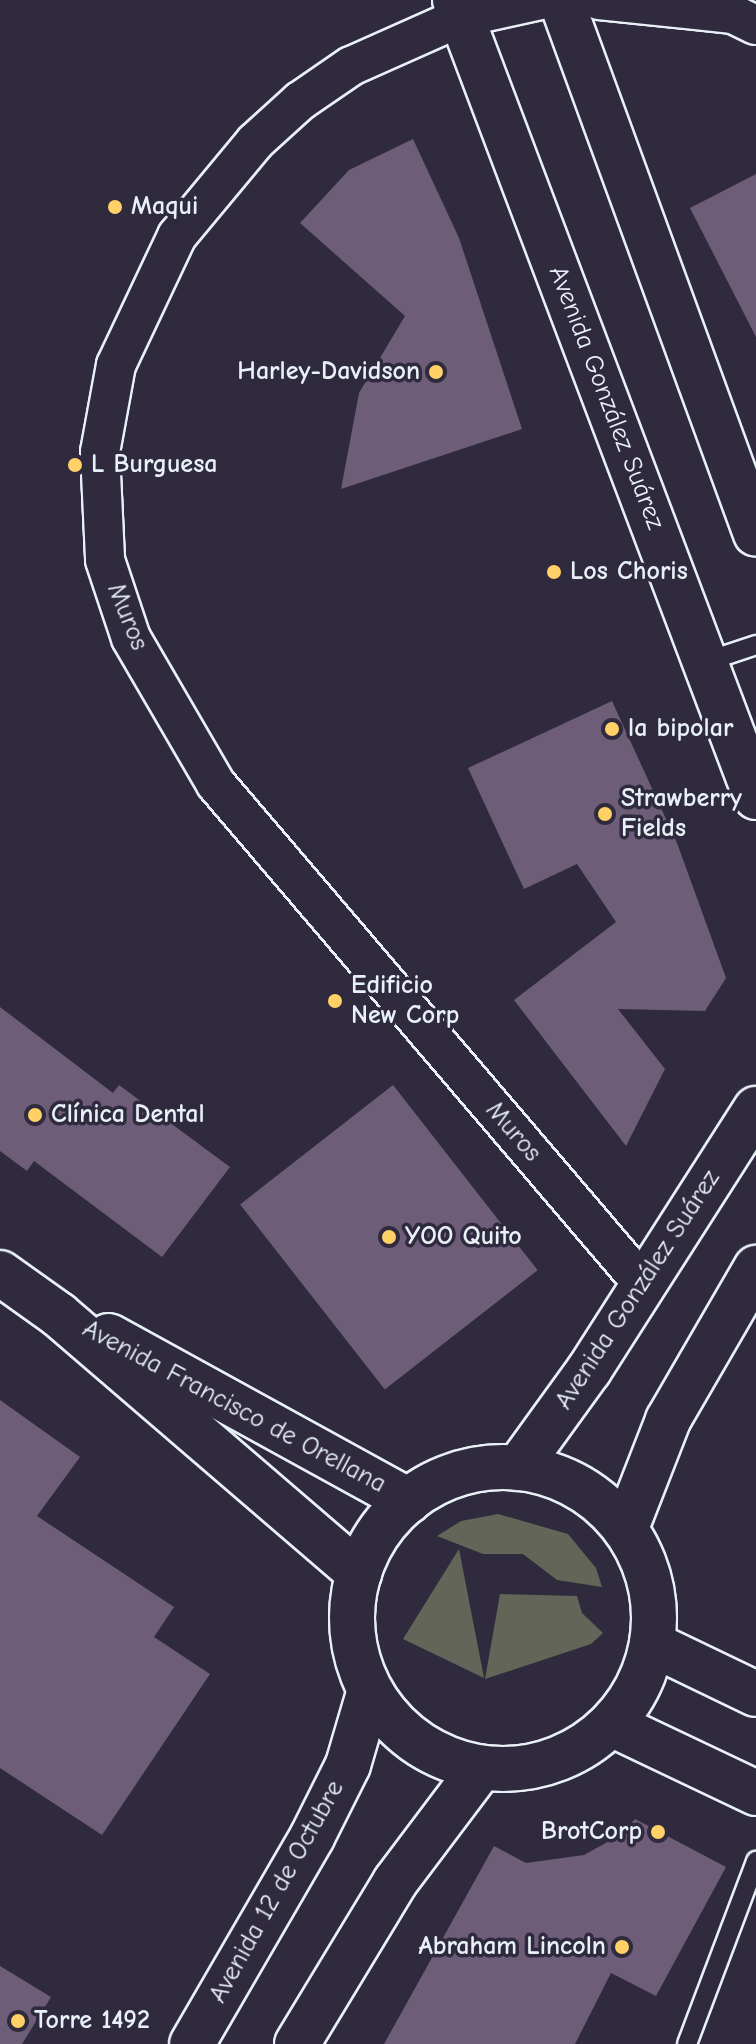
<!DOCTYPE html>
<meta charset="utf-8">
<style>
body{margin:0}
#map{position:relative;width:756px;height:2044px;overflow:hidden;background:#2f2a3d;font-family:"Comic Neue",sans-serif}
div>[style]{position:absolute}
.green>*{inset:0;background:#626557}
.building>*{inset:0;background:#6e5d78;transform-origin:0 0}
.roads{filter:drop-shadow(2px 0 #e8f1f8) drop-shadow(-2px 0 #e8f1f8) drop-shadow(0 2px #e8f1f8) drop-shadow(0 -2px #e8f1f8)}
.service>*{height:18px;margin:-9px;padding:0 9px;transform-origin:9px;border-radius:9px;background:#2f2a3d}
.minor>*{height:38px;margin:-19px;padding:0 19px;transform-origin:19px;border-radius:19px;background:#2f2a3d}
.tertiary>*{height:44px;margin:-22px;padding:0 22px;transform-origin:22px;border-radius:22px;background:#2f2a3d}
.secondary>*{height:44px;margin:-22px;padding:0 22px;transform-origin:22px;border-radius:22px;background:#2f2a3d}
.secondary>.ring{margin:-22px;padding:0;box-sizing:content-box;background:none;border:44px solid #2f2a3d;border-radius:50%}
.dots>*{width:22px;height:22px;translate:-50% -50%;box-sizing:border-box;border:4px solid #2f2a3d;border-radius:50%}
span{translate:-50% -50%;white-space:nowrap;text-align:center;line-height:1.15;-webkit-text-stroke:7px #2f2a3d;paint-order:stroke}
.poi-label{font-size:26px;color:#e8f1f8;font-weight:700}
.left{translate:0 -50%;text-align:left}
.right{translate:-100% -50%;text-align:right}
.street-label{font-size:26px;color:#e8f1f8}
</style>
<div id="map">
<div class="green">
<div style="clip-path:polygon(498px 1514px,568px 1534px,596px 1568px,602px 1587px,557px 1580px,523px 1554px,483px 1554px,437px 1536px,461px 1521px)"></div>
<div style="clip-path:polygon(459px 1549px,484px 1678px,403px 1639px)"></div>
<div style="clip-path:polygon(500px 1594px,577px 1596px,582px 1613px,603px 1633px,591px 1644px,485px 1679px)"></div>
</div>
<div class="building">
<div style="clip-path:polygon(413px 139px,459px 238px,522px 429px,341px 489px,359px 393px,405px 316px,300px 223px,349px 170px)"></div>
<div style="clip-path:polygon(756px 174px,756px 337px,690px 208px)"></div>
<div style="clip-path:polygon(612px 701px,677px 843px,726px 978px,705px 1011px,618px 1009px,665px 1069px,626px 1146px,514px 1000px,616px 922px,577px 864px,524px 889px,468px 768px)"></div>
<div style="clip-path:polygon(0 1007px,113px 1093px,119px 1085px,230px 1167px,162px 1257px,34px 1161px,27px 1171px,0 1151px)"></div>
<div style="left:393px;top:1085px;width:235px;height:194px;rotate:52deg"></div>
<div style="clip-path:polygon(0 1400px,80px 1457px,37px 1516px,174px 1607px,154px 1637px,210px 1674px,102px 1835px,0 1768px)"></div>
<div style="clip-path:polygon(635px 1819px,726px 1867px,656px 1996px,611px 1973px,575px 2044px,384px 2044px,494px 1846px,526px 1863px,584px 1855px,620px 1835px)"></div>
<div style="clip-path:polygon(0 1966px,51px 1997px,22px 2044px,0 2044px)"></div>
</div>
<div class="roads">
<div class="service">
<div style="left:708px;top:661px;width:51px;rotate:-18.4deg"></div>
<div style="left:687px;top:2044px;width:196px;rotate:-69.3deg"></div>
</div>
<div class="minor">
<div style="left:541px;top:0;width:84px;rotate:167.6deg"></div>
<div style="left:459px;top:18px;width:118px;rotate:156deg"></div>
<div style="left:351px;top:66px;width:62px;rotate:145.5deg"></div>
<div style="left:300px;top:101px;width:61px;rotate:137.7deg"></div>
<div style="left:255px;top:142px;width:122px;rotate:129.7deg"></div>
<div style="left:177px;top:236px;width:143px;rotate:115.3deg"></div>
<div style="left:116px;top:365px;width:88px;rotate:100.4deg"></div>
<div style="left:100px;top:452px;width:108px;rotate:87.3deg"></div>
<div style="left:105px;top:560px;width:82px;rotate:71.6deg"></div>
<div style="left:131px;top:638px;width:169px;rotate:59.8deg"></div>
<div style="left:216px;top:784px;width:658px;rotate:49.5deg"></div>
<div style="left:599px;top:0;width:135px;rotate:6deg"></div>
<div style="left:733px;top:14px;width:25px;rotate:26deg"></div>
</div>
<div class="tertiary">
<div style="left:652px;top:1644px;width:115px;rotate:25.7deg"></div>
<div style="left:611px;top:1724px;width:161px;rotate:25.4deg"></div>
</div>
<div class="secondary">
<div style="left:455px;top:0;width:852px;rotate:69.31deg"></div>
<div style="left:561px;top:0;width:568px;rotate:69.94deg"></div>
<div style="left:0;top:1273px;width:72px;rotate:35.4deg"></div>
<div style="left:59px;top:1315px;width:396px;rotate:40.7deg"></div>
<div style="left:109px;top:1336px;width:342px;rotate:28.8deg"></div>
<div class="ring" style="left:352px;top:1467px;width:258px;height:258px"></div>
<div style="left:518px;top:1468px;width:121px;rotate:-54.1deg"></div>
<div style="left:589px;top:1370px;width:310px;rotate:-57.4deg"></div>
<div style="left:626px;top:1528px;width:116px;rotate:-68.7deg"></div>
<div style="left:668px;top:1420px;width:176px;rotate:-59.9deg"></div>
<div style="left:192px;top:2044px;width:239px;rotate:-59.9deg"></div>
<div style="left:312px;top:1837px;width:80px;rotate:-63.4deg"></div>
<div style="left:348px;top:1765px;width:78px;rotate:-73.7deg"></div>
<div style="left:297px;top:2044px;width:189px;rotate:-58.8deg"></div>
<div style="left:395px;top:1882px;width:143px;rotate:-53deg"></div>
</div>
</div>
<div class="dots">
<div style="left:115px;top:207px;background:#ffd166"></div>
<div style="left:436px;top:372px;background:#ffd166"></div>
<div style="left:75px;top:465px;background:#ffd166"></div>
<div style="left:554px;top:572px;background:#ffd166"></div>
<div style="left:612px;top:729px;background:#ffd166"></div>
<div style="left:605px;top:814px;background:#ffd166"></div>
<div style="left:335px;top:1001px;background:#ffd166"></div>
<div style="left:35px;top:1115px;background:#ffd166"></div>
<div style="left:389px;top:1237px;background:#ffd166"></div>
<div style="left:658px;top:1832px;background:#ffd166"></div>
<div style="left:622px;top:1947px;background:#ffd166"></div>
<div style="left:18px;top:2021px;background:#ffd166"></div>
</div>
<div class="poi-label">
<span class="left" style="left:131px;top:207px">Maqui</span>
<span class="right" style="left:420px;top:372px">Harley-Davidson</span>
<span class="left" style="left:91px;top:465px">L Burguesa</span>
<span class="left" style="left:570px;top:572px">Los Choris</span>
<span class="left" style="left:628px;top:729px">la bipolar</span>
<span class="left" style="left:621px;top:814px">Strawberry<br>Fields</span>
<span class="left" style="left:351px;top:1001px">Edificio<br>New Corp</span>
<span class="left" style="left:51px;top:1115px">Clínica Dental</span>
<span class="left" style="left:405px;top:1237px">YOO Quito</span>
<span class="right" style="left:642px;top:1832px">BrotCorp</span>
<span class="right" style="left:606px;top:1947px">Abraham Lincoln</span>
<span class="left" style="left:34px;top:2021px">Torre 1492</span>
</div>
<div class="street-label">
<span style="left:606px;top:398px;rotate:69deg">Avenida González Suárez</span>
<span style="left:127px;top:617px;rotate:68deg">Muros</span>
<span style="left:513px;top:1132px;rotate:49deg">Muros</span>
<span style="left:638px;top:1290px;rotate:-57deg">Avenida González Suárez</span>
<span style="left:234px;top:1407px;rotate:28deg">Avenida Francisco de Orellana</span>
<span style="left:277px;top:1892px;rotate:-61deg">Avenida 12 de Octubre</span>
</div>
</div>
